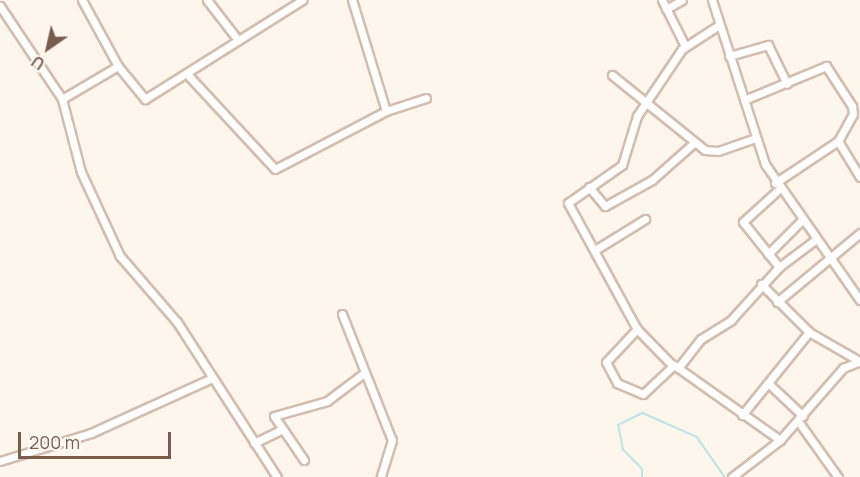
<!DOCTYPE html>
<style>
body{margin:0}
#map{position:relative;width:860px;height:477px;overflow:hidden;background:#fdf6ec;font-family:Manrope,sans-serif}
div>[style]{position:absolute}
.stream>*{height:1.5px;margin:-0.75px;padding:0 0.75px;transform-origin:0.75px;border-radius:0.75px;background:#bfe3e8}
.roads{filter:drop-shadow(2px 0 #d1beb0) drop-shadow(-2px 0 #d1beb0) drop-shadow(0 2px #d1beb0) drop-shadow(0 -2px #d1beb0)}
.minor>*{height:7px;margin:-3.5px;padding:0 3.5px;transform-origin:3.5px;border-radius:3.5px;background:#fff}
span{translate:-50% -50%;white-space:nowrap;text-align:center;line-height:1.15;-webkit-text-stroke:5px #fffaf3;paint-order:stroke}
.north{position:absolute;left:18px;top:18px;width:60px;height:60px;-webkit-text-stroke:4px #fffaf3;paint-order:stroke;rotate:214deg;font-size:16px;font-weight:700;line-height:24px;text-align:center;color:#7a5c4d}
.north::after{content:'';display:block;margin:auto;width:21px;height:27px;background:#7a5c4d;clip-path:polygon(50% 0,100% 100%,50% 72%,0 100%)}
.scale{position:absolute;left:18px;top:432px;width:153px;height:27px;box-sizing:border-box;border:3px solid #7a5c4d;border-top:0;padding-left:8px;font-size:18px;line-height:21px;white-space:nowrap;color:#7a5c4d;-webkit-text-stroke:4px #fffaf3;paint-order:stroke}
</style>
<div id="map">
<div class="stream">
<div style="left:642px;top:477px;width:8px;rotate:-90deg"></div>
<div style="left:642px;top:469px;width:27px;rotate:-135deg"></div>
<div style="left:623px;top:450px;width:25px;rotate:-101deg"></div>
<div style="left:618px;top:425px;width:28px;rotate:-26deg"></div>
<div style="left:643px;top:413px;width:59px;rotate:24deg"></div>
<div style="left:697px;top:437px;width:49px;rotate:55deg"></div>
</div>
<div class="roads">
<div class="minor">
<div style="left:82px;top:0;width:75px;rotate:61.4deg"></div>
<div style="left:118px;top:66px;width:43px;rotate:50.7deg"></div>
<div style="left:145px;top:99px;width:186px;rotate:-32.2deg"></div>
<div style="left:207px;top:0;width:51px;rotate:52.2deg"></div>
<div style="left:662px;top:0;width:51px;rotate:63.4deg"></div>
<div style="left:712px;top:0;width:172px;rotate:72.1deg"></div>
<div style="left:765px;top:164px;width:166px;rotate:55.1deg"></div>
<div style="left:0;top:6px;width:112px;rotate:56.3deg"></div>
<div style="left:62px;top:99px;width:75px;rotate:75.4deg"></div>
<div style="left:81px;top:172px;width:93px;rotate:65.1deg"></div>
<div style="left:120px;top:256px;width:87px;rotate:49.2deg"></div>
<div style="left:177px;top:322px;width:184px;rotate:57.2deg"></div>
<div style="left:666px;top:9px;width:18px;rotate:-29deg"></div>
<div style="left:719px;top:25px;width:44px;rotate:147deg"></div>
<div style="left:682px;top:49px;width:81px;rotate:123.9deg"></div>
<div style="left:637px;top:116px;width:51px;rotate:107deg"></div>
<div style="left:622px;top:165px;width:66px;rotate:144.9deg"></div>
<div style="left:568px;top:203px;width:144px;rotate:61.3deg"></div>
<div style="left:637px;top:329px;width:45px;rotate:133.2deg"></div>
<div style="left:606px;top:362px;width:24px;rotate:62deg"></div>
<div style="left:617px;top:383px;width:28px;rotate:23deg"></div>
<div style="left:643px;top:394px;width:42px;rotate:-43.1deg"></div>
<div style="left:674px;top:365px;width:130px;rotate:35.3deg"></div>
<div style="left:729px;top:56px;width:41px;rotate:-15.8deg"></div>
<div style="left:768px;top:45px;width:43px;rotate:64deg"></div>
<div style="left:187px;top:74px;width:129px;rotate:47.2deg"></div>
<div style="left:275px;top:169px;width:125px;rotate:-27.6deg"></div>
<div style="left:386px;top:111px;width:116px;rotate:-107deg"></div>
<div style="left:612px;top:75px;width:119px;rotate:38.9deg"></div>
<div style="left:705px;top:150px;width:13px;rotate:4deg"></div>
<div style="left:718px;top:151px;width:39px;rotate:-19deg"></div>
<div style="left:62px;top:99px;width:65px;rotate:-30.5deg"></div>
<div style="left:744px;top:100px;width:89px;rotate:-22.5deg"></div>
<div style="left:826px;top:66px;width:48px;rotate:57deg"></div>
<div style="left:852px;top:106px;width:8px;rotate:83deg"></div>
<div style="left:853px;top:114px;width:31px;rotate:119deg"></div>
<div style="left:838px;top:141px;width:42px;rotate:58.6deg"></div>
<div style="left:386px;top:111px;width:42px;rotate:-18deg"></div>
<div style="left:775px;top:183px;width:76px;rotate:-33.7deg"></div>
<div style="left:589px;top:187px;width:25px;rotate:50deg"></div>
<div style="left:605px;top:206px;width:54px;rotate:-29deg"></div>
<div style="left:652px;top:180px;width:57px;rotate:-41.5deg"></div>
<div style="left:778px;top:190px;width:47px;rotate:137.6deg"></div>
<div style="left:743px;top:222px;width:58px;rotate:51.3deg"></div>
<div style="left:595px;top:250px;width:59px;rotate:-31.8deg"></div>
<div style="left:768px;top:254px;width:47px;rotate:-45deg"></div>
<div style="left:761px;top:284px;width:68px;rotate:45deg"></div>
<div style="left:809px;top:332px;width:58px;rotate:30.1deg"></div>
<div style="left:777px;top:302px;width:108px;rotate:-39.7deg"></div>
<div style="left:342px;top:314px;width:136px;rotate:68.4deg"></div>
<div style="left:392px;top:440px;width:39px;rotate:107deg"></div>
<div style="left:636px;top:328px;width:52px;rotate:45.8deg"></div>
<div style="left:678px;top:368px;width:37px;rotate:-52deg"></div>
<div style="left:701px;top:339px;width:36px;rotate:-32deg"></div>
<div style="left:731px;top:320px;width:72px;rotate:-47.8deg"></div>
<div style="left:779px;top:267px;width:45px;rotate:-36.9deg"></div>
<div style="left:768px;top:383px;width:48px;rotate:43.3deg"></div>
<div style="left:742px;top:415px;width:107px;rotate:-51.1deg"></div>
<div style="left:798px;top:421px;width:69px;rotate:54.5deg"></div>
<div style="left:254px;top:443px;width:30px;rotate:-26deg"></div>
<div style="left:304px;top:460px;width:53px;rotate:-124.3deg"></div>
<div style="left:274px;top:416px;width:55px;rotate:-15.8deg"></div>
<div style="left:327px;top:401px;width:46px;rotate:-37.1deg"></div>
<div style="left:0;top:461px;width:95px;rotate:-17.1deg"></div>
<div style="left:91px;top:433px;width:133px;rotate:-24.4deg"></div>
<div style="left:732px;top:477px;width:61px;rotate:-37.6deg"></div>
<div style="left:780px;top:440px;width:96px;rotate:-48.8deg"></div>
<div style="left:843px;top:368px;width:18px;rotate:-22deg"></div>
</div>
</div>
<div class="north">U</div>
<div class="scale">200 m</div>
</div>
